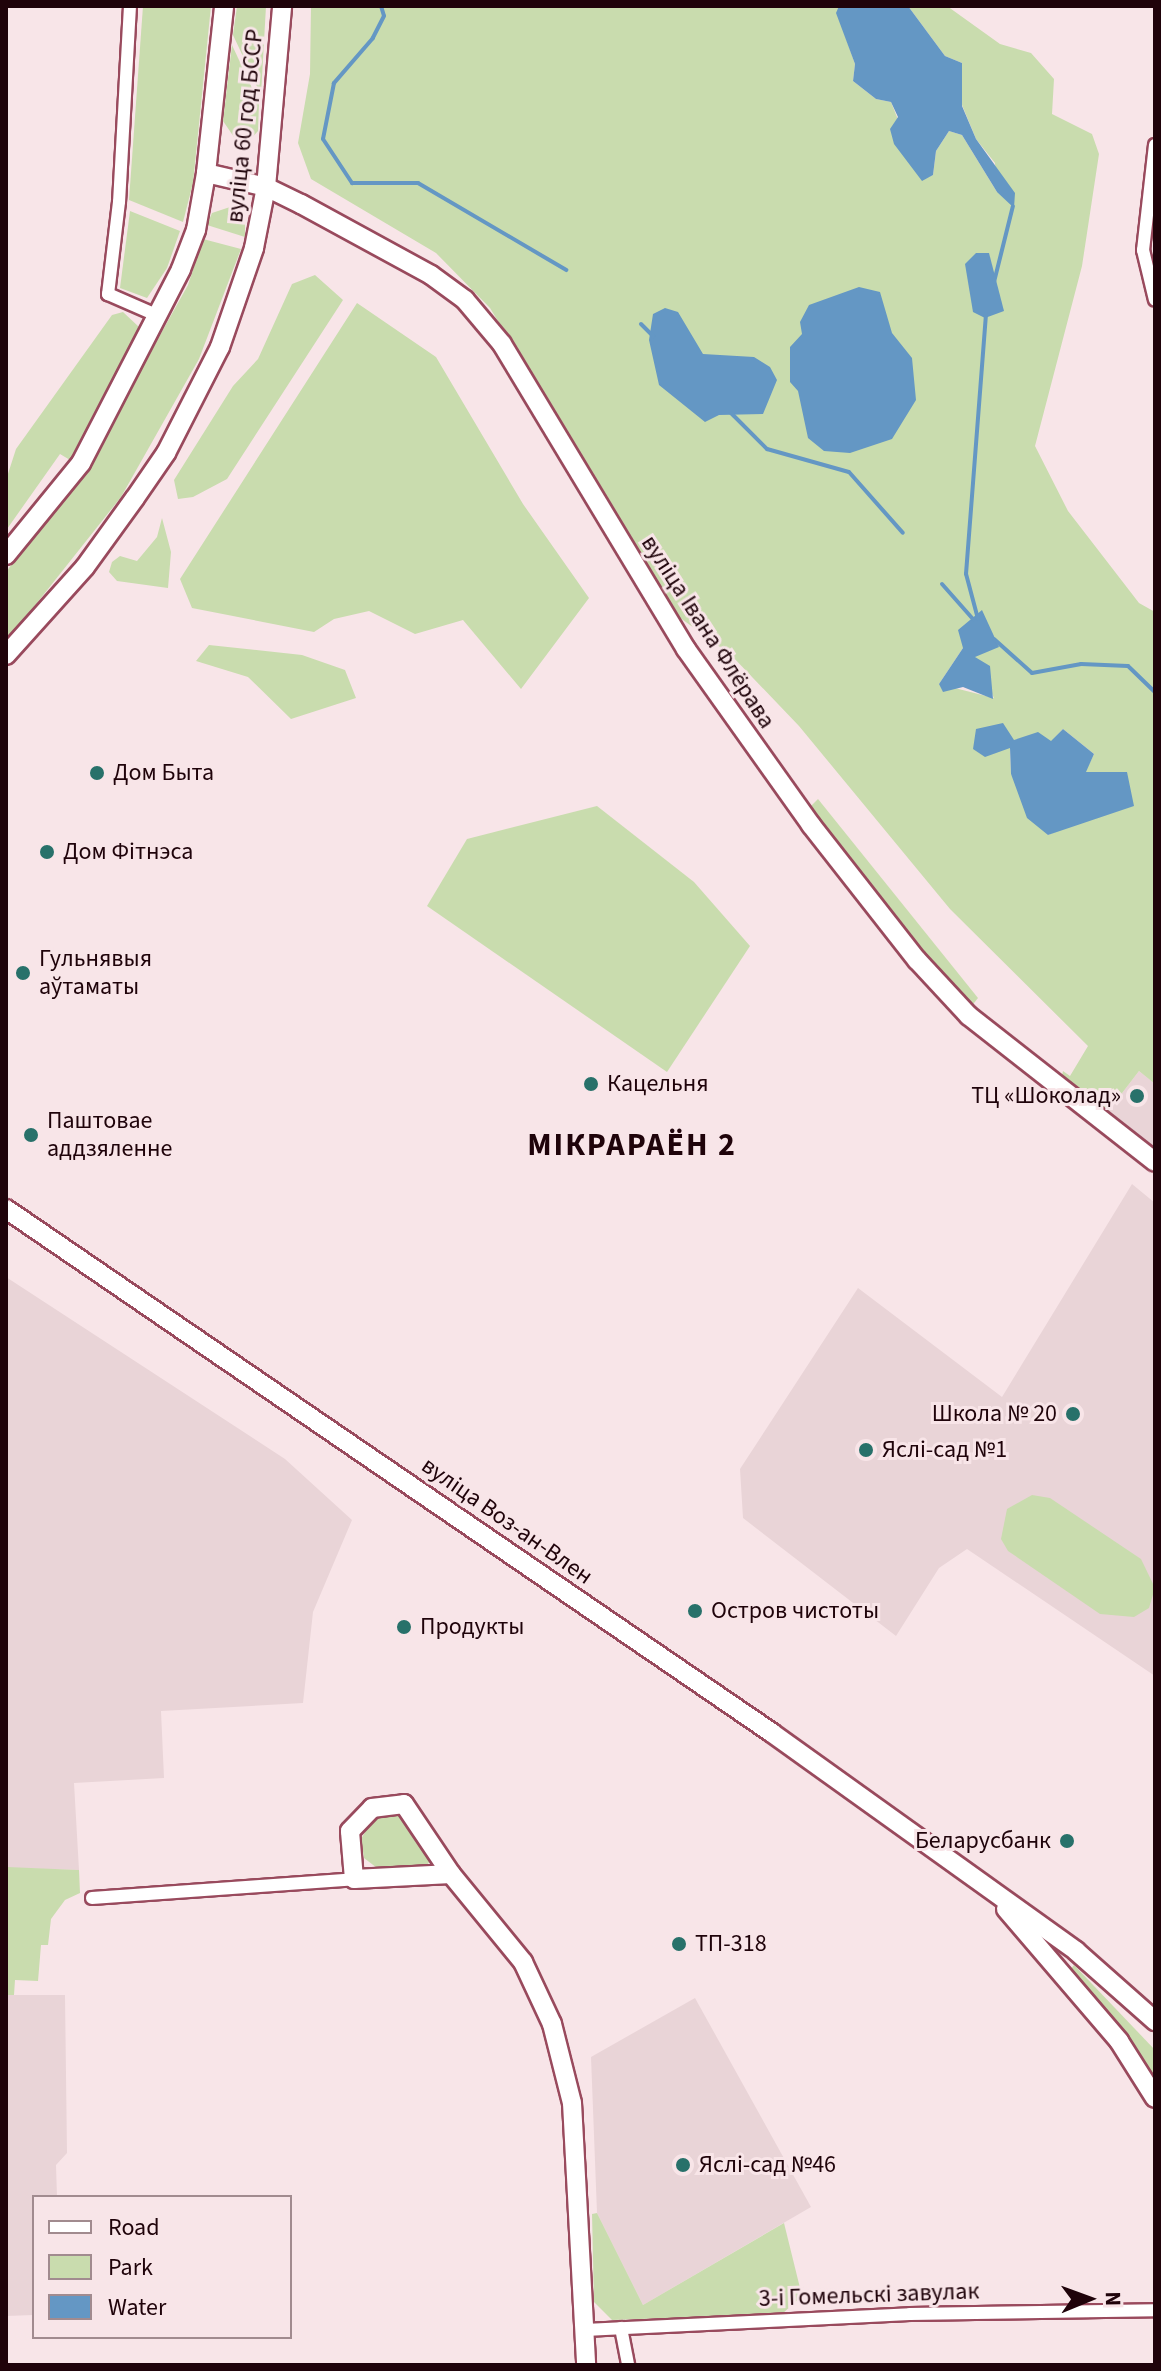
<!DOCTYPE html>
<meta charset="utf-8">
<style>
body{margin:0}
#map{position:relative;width:1161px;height:2371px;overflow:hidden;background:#f8e5e8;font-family:"Source Sans 3",sans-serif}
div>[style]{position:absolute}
.built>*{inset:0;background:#e9d4d7}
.green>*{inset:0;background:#c9dcae}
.water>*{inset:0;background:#6497c4}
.stream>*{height:4px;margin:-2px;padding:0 2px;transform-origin:2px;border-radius:2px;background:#6497c4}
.roads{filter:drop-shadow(2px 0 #994a5d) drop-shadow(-2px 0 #994a5d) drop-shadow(0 2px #994a5d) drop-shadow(0 -2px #994a5d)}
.street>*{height:12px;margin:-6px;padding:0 6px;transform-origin:6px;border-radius:6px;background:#fff}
.secondary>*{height:18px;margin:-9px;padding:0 9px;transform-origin:9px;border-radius:9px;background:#fff}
.dots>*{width:22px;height:22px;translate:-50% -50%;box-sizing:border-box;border:4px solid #f8e5e8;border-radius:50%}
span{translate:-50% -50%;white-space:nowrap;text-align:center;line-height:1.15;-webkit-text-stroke:6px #f8e5e8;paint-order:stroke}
.street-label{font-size:24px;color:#1f030a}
.poi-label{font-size:24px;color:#1f030a}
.left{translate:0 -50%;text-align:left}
.right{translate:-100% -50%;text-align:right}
.district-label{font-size:32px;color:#1f030a;font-weight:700;letter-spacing:2px}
.frame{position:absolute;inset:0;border:8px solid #1f030a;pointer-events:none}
.legend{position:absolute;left:32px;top:2195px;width:260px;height:144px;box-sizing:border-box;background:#f8e5e8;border:2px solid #a18b8f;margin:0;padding:10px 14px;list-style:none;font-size:24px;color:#1f030a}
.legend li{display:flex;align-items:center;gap:16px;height:40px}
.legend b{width:40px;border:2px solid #a18b8f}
.north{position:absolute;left:1049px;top:2259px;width:80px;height:80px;-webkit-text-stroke:6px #f8e5e8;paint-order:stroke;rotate:89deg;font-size:22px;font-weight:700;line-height:32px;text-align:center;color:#1f030a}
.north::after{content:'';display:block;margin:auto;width:28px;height:36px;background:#1f030a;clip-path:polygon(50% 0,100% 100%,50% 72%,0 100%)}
</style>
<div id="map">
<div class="built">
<div style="clip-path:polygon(1139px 1071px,1155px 1084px,1155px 1152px,1106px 1114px)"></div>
<div style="clip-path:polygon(1132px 1184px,1155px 1203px,1155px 1676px,967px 1549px,939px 1568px,896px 1636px,743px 1518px,740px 1469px,858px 1288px,1002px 1397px)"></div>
<div style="clip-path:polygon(6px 1277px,285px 1459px,352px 1520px,313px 1612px,303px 1703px,161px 1711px,164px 1778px,74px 1783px,79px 1870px,8px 1868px,6px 1882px)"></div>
<div style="clip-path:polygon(6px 1995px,65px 1995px,67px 2153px,56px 2165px,57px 2197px,34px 2197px,34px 2315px,6px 2316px)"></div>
<div style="clip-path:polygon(695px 1998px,811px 2207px,643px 2305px,597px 2213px,591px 2057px)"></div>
</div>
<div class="green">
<div style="clip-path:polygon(143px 6px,211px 6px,193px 183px,183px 222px,129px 200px)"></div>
<div style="clip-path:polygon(237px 6px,266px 6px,261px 95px,233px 35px)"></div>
<div style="clip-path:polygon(evenodd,311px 6px,839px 6px,837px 13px,855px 64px,853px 81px,876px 99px,891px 102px,922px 180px,933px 175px,936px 151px,949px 131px,962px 135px,997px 192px,995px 163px,976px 139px,962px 105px,962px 63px,945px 56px,908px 6px,947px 6px,1000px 44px,1031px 53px,1054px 79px,1052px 114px,1092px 134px,1099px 154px,1082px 266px,1035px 446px,1068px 511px,1139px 603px,1155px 612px,1155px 1084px,1139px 1071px,1106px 1114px,1061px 1080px,1063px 1071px,1070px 1076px,1088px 1046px,950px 909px,799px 726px,731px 655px,679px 617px,490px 308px,436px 253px,311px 179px,298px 143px,310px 74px,311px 6px,963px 648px,974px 656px,994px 698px,939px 684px,963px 648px,311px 6px,1063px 729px,1094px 754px,1085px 772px,1108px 775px,1073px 824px,1048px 835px,1011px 774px,1010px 748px,1051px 742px,1063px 729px)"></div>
<div style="clip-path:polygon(232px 45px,259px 103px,258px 131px,248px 142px,236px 140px,223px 121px)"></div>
<div style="clip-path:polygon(233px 206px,245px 221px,245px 237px,207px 225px,212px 213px)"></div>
<div style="clip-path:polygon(130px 211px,180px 231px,167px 268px,147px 298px,120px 288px)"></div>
<div style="clip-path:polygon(203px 239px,241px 249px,199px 359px,121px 497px,6px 642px,6px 572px,92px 457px,188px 285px)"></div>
<div style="clip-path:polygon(315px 275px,343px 300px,227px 479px,193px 497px,178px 499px,174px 480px,233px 386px,258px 359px,292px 284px)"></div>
<div style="clip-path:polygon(357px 303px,436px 357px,523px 504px,589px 598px,521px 689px,463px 620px,415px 634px,369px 611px,334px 619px,314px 632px,192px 608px,180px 579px)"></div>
<div style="clip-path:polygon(123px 312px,139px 327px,112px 388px,70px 460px,60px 454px,7px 529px,6px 480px,16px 449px,112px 315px)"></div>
<div style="clip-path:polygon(162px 518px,171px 552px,168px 588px,117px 581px,109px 572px,112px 562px,120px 556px,137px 561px,157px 537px)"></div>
<div style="clip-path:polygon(209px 645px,302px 655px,345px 670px,356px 698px,291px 719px,248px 677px,196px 661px)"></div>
<div style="clip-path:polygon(818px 799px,978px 998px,970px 1008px,926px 959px,809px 808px)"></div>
<div style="clip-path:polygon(597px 806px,694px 882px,750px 946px,667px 1072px,427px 906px,467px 839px)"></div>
<div style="clip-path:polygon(1032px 1495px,1050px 1498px,1141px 1559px,1155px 1588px,1149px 1608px,1134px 1617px,1100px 1614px,1008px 1551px,1001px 1539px,1007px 1509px)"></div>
<div style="clip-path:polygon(400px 1814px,430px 1861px,425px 1868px,381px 1871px,364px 1858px,361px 1839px,373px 1819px)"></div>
<div style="clip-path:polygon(7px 1867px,79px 1870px,80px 1893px,65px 1900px,51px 1919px,48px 1945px,41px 1945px,38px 1981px,15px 1980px,14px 1995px,6px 1995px)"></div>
<div style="clip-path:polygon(1074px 1965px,1155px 2050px,1155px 2082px,1070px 1970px)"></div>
<div style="clip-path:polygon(597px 2213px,643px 2305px,784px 2223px,802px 2296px,782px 2314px,612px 2320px,594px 2302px,592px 2214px)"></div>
</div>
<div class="water">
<div style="clip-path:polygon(839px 6px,908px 6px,945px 56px,962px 63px,962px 106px,976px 139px,1015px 193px,1014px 208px,997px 192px,962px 135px,949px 131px,936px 151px,933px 175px,922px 181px,894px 144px,890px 129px,898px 117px,891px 102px,876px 99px,853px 81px,855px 64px,836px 13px)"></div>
<div style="clip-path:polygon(976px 253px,989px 253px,1004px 311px,985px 318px,973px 312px,965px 264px)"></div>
<div style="clip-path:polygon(859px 287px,880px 292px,892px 333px,912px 358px,916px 400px,892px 439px,850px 453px,824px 451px,808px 438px,798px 391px,790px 382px,790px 347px,802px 334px,800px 322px,809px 305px)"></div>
<div style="clip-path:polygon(665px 308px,678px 312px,703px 354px,754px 357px,770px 367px,777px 380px,763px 414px,719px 415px,705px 422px,659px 385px,649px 340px,653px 314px)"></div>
<div style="clip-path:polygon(982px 610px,999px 647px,975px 657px,990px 666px,993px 699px,963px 687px,943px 692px,939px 684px,963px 648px,958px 630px)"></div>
<div style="clip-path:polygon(1003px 723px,1014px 740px,1038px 732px,1051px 741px,1063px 729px,1094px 754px,1086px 772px,1127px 772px,1134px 806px,1048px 835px,1027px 818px,1011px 774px,1010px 748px,985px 757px,973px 749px,976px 729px)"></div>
</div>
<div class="stream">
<div style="left:381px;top:6px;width:10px;rotate:73deg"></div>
<div style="left:384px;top:16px;width:25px;rotate:117deg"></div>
<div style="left:373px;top:38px;width:60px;rotate:130.9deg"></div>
<div style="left:334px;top:83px;width:57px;rotate:101.1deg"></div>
<div style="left:323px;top:139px;width:53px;rotate:56.6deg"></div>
<div style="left:352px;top:183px;width:66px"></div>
<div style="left:418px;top:183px;width:172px;rotate:30.4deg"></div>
<div style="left:994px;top:282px;width:78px;rotate:-76deg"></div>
<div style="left:641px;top:324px;width:17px;rotate:45deg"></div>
<div style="left:731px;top:413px;width:51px;rotate:45deg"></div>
<div style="left:767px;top:449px;width:85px;rotate:15.7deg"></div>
<div style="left:849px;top:472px;width:81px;rotate:48.5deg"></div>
<div style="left:942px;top:584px;width:47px;rotate:48.5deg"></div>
<div style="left:978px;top:619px;width:47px;rotate:-104.9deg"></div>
<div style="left:966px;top:574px;width:261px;rotate:-85.6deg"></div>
<div style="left:994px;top:639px;width:51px;rotate:41.8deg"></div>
<div style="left:1032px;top:673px;width:50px;rotate:-10.4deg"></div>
<div style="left:1081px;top:664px;width:47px;rotate:2.4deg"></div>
<div style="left:1128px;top:666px;width:37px;rotate:44deg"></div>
</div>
<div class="roads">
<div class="street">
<div style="left:130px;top:6px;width:196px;rotate:93.2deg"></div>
<div style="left:119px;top:202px;width:93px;rotate:96.8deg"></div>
<div style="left:108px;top:294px;width:52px;rotate:23.6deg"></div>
<div style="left:1155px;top:145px;width:106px;rotate:96.5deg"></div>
<div style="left:1143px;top:250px;width:51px;rotate:76.5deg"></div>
<div style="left:92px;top:1898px;width:263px;rotate:-4.1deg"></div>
<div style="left:621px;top:2328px;width:38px;rotate:79deg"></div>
<div style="left:585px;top:2330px;width:325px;rotate:-2.8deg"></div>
<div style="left:910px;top:2314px;width:245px;rotate:-0.9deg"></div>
</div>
<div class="secondary">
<div style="left:206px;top:173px;width:62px;rotate:13.1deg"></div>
<div style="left:266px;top:187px;width:39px;rotate:26deg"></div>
<div style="left:301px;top:204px;width:148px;rotate:28.6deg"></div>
<div style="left:431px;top:275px;width:42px;rotate:36.3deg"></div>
<div style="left:465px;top:300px;width:57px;rotate:49.9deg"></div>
<div style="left:502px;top:344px;width:356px;rotate:58.9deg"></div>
<div style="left:686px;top:649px;width:216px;rotate:54.6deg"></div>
<div style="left:811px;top:825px;width:172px;rotate:51.9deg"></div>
<div style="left:917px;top:960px;width:76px;rotate:47.1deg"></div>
<div style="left:969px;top:1016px;width:236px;rotate:38.1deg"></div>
<div style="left:6px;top:555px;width:119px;rotate:-50.8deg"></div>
<div style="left:81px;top:463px;width:218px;rotate:-62.7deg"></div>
<div style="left:181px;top:269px;width:42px;rotate:-69deg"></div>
<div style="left:196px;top:230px;width:58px;rotate:-80deg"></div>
<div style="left:206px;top:173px;width:168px;rotate:-83.8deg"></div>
<div style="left:6px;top:655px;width:118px;rotate:-48.1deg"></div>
<div style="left:85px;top:567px;width:85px;rotate:-54.1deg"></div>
<div style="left:135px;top:498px;width:55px;rotate:-55.4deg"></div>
<div style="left:166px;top:453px;width:119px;rotate:-63deg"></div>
<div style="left:220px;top:347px;width:105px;rotate:-71deg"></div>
<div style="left:254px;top:248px;width:62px;rotate:-78.9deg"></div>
<div style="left:266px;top:187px;width:182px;rotate:-84.9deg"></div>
<div style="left:6px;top:1209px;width:928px;rotate:34.37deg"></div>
<div style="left:772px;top:1733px;width:374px;rotate:35.6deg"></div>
<div style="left:1076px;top:1951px;width:106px;rotate:41.5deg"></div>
<div style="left:451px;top:1874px;width:97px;rotate:177deg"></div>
<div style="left:354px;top:1879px;width:48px;rotate:-94.8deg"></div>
<div style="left:350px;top:1831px;width:32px;rotate:-46deg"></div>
<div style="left:372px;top:1808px;width:32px;rotate:-7deg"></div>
<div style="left:404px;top:1804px;width:84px;rotate:56.1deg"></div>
<div style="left:451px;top:1874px;width:114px;rotate:50.7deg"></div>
<div style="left:523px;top:1962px;width:68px;rotate:64.9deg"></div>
<div style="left:552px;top:2024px;width:81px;rotate:75.8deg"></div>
<div style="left:572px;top:2103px;width:262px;rotate:86.9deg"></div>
<div style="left:1006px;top:1909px;width:174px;rotate:49.4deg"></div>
<div style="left:1119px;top:2041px;width:67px;rotate:57.7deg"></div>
</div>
</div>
<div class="dots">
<div style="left:97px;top:773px;background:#28716a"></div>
<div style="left:47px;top:852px;background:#28716a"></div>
<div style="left:23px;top:973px;background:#28716a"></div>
<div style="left:591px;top:1084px;background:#28716a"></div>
<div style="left:1137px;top:1096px;background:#28716a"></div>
<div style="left:31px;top:1135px;background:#28716a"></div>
<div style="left:1073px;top:1414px;background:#28716a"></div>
<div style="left:866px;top:1450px;background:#28716a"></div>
<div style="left:695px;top:1611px;background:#28716a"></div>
<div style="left:404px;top:1627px;background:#28716a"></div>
<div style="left:1067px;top:1841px;background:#28716a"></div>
<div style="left:679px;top:1944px;background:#28716a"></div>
<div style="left:683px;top:2165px;background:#28716a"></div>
</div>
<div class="street-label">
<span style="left:245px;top:126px;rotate:-84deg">вуліца 60 год БССР</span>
<span style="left:708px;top:632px;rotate:57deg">вуліца Івана Флёрава</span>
<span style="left:507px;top:1521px;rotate:35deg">вуліца Воз-ан-Влен</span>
<span style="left:869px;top:2295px;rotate:-2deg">3-і Гомельскі завулак</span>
</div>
<div class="poi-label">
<span class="left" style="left:113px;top:773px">Дом Быта</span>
<span class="left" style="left:63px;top:852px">Дом Фітнэса</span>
<span class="left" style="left:39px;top:973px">Гульнявыя<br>аўтаматы</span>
<span class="left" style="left:607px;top:1084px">Кацельня</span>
<span class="right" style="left:1121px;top:1096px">ТЦ «Шоколад»</span>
<span class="left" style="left:47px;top:1135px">Паштовае<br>аддзяленне</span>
<span class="right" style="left:1057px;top:1414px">Школа № 20</span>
<span class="left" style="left:882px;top:1450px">Яслі-сад №1</span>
<span class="left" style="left:711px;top:1611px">Остров чистоты</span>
<span class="left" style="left:420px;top:1627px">Продукты</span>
<span class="right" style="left:1051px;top:1841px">Беларусбанк</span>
<span class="left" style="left:695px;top:1944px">ТП-318</span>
<span class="left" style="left:699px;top:2165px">Яслі-сад №46</span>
</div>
<div class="district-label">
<span style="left:632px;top:1145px">МІКРАРАЁН 2</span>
</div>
<div class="frame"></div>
<ul class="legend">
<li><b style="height:10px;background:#fff"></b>Road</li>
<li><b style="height:22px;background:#c9dcae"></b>Park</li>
<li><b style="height:22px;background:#6497c4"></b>Water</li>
</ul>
<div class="north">N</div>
</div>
